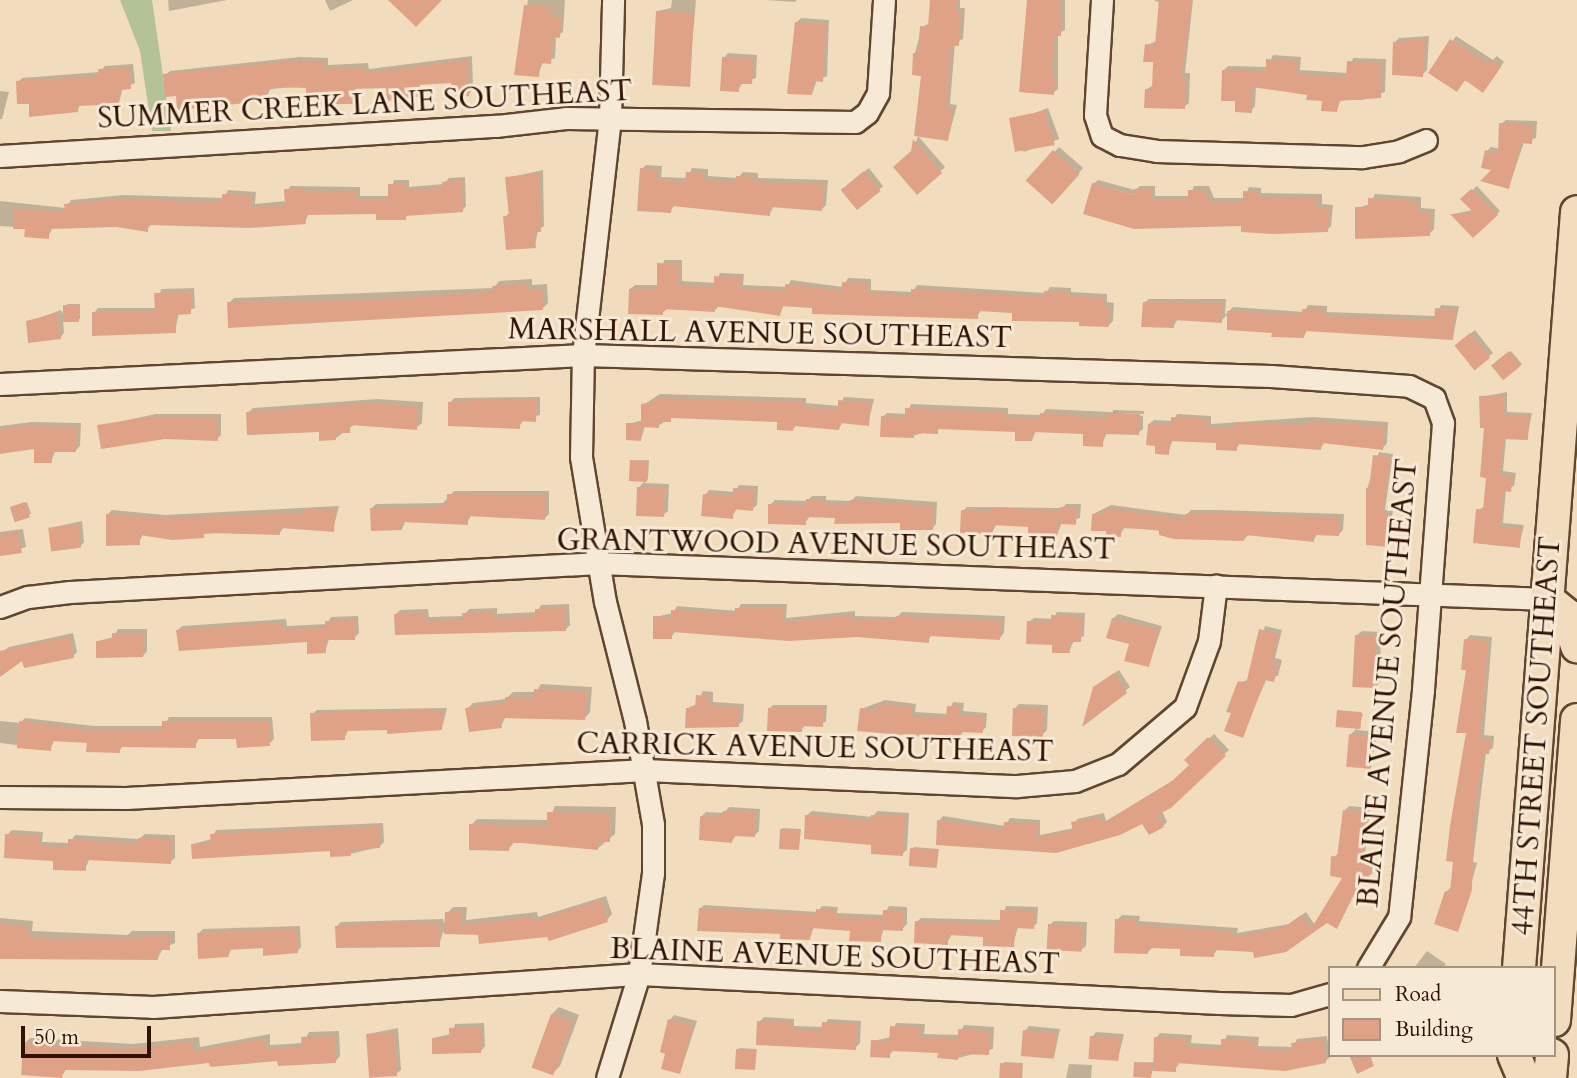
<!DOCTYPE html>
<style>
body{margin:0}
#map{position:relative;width:1577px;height:1078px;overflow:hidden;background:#f1ddbe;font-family:Cardo,serif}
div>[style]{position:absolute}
.green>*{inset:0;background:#b3c297}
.shadow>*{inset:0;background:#0003;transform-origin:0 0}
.building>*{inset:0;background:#e0a287;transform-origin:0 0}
.roads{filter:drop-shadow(2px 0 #604530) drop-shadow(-2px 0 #604530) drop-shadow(0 2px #604530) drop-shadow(0 -2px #604530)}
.street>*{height:21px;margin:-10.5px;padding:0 10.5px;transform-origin:10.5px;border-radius:10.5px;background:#f6e9d5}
.primary>*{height:32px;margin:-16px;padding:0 16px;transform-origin:16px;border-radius:16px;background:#f1ddbe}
span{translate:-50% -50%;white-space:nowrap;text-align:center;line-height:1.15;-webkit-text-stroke:6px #f6e9d5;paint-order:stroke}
.street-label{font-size:30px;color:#301200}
.legend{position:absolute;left:1328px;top:966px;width:228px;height:91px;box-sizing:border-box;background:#f6e9d5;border:2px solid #a79380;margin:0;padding:9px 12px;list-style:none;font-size:21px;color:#301200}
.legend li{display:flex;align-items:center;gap:14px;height:35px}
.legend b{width:35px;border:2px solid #a79380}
.scale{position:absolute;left:21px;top:1026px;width:130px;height:32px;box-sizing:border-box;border:4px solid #301200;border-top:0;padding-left:9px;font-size:21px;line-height:24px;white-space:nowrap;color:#301200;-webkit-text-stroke:5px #f6e9d5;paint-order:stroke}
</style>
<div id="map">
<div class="green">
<div style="clip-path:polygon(120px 0,152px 0,171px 131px,152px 131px,140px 51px)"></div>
</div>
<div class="shadow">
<div style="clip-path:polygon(168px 0,227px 0,169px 11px)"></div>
<div style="clip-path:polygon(325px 0,353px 0,330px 11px)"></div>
<div style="clip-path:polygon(528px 0,565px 0,563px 32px,556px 36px,555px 58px,543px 62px,538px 75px,516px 74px)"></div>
<div style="clip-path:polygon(672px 0,696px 0,689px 81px,685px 86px,658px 11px,671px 8px)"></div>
<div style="clip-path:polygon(766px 0,797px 0,795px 2px)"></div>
<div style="clip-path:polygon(932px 0,960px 0,960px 8px,965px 8px,963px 39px,955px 43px,950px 104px,957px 105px,948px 139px,915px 53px,922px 27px,930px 23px)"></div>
<div style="clip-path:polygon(1029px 0,1065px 0,1065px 30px,1058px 34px,1058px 89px,1053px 93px)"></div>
<div style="clip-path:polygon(1154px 0,1193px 0,1185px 73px,1190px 73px,1189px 103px,1184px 107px,1147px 89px,1154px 85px,1155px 61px,1147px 45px,1157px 41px,1160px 3px)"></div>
<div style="clip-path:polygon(801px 18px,829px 20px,827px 76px,817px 80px,812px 94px,796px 23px)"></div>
<div style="clip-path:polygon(1429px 36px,1427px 70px,1422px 75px,1395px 42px,1399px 38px)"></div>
<div style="clip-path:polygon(1456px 36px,1493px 60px,1497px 56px,1504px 62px,1487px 86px,1430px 73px)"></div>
<div style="clip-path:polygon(728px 53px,757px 55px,756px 78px,743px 82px,738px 90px,724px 58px)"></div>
<div style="clip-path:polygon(1273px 55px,1301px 57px,1300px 70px,1348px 73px,1353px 58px,1386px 59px,1385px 92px,1362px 100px,1341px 99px,1337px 110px,1308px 93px,1256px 86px,1255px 106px,1251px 111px,1237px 99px,1224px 70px,1228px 66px,1268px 67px)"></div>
<div style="clip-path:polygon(472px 56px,473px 89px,469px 94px,452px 81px,421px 83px,417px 95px,387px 86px,356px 88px,352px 102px,308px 86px,270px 89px,266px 100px,178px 94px,165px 75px,170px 71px,300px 57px,328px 58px,328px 65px,368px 63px,369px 69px)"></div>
<div style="clip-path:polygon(133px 64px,135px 83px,123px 88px,119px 102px,81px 104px,77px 111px,18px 82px,22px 78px,100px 72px,105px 66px)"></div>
<div style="clip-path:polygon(0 91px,9px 92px,2px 119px,0 119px)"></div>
<div style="left:1048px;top:108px;width:33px;height:38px;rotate:70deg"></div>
<div style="clip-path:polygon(1506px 120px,1537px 121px,1536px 138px,1524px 142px,1509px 187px,1487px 151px,1491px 147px,1500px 149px,1501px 124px)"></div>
<div style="clip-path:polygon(918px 136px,945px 167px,917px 192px,913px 151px)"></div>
<div style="left:1059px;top:147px;width:32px;height:45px;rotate:41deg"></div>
<div style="clip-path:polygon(646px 165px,662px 166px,661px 177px,687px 178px,692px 168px,708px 169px,708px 176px,738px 178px,743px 172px,758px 173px,758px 178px,828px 180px,826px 205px,822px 209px,774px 206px,769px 215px,675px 205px,670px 211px,642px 169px)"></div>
<div style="clip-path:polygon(869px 168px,883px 186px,879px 190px,847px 185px)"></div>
<div style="clip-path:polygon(543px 170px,544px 226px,538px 230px,535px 246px,505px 217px,509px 213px,507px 178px)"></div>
<div style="clip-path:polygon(465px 177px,466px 206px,462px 211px,409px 214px,405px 218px,378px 212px,309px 213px,305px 222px,152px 223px,147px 230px,116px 225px,53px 227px,48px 237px,27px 228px,0 226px,0 233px,0 201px,66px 208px,71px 200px,124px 195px,224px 198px,228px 190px,256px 192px,255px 204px,286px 201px,290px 186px,360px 187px,360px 196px,389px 196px,394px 180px,409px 180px,409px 187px,444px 184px,449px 178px)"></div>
<div style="clip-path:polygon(1098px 180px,1135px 190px,1140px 186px,1155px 186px,1155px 196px,1190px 196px,1194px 186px,1209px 186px,1214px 198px,1245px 198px,1249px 187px,1261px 188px,1261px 193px,1322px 194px,1322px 204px,1333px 205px,1331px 226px,1327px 230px,1243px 224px,1093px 184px)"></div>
<div style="clip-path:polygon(1477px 186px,1500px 211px,1474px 236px,1453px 214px,1473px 210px,1463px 199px)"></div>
<div style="clip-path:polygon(1375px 194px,1421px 197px,1421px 208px,1435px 209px,1434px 229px,1429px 234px,1357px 208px,1370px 204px)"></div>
<div style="clip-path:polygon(664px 260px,682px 260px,682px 281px,716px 283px,720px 273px,744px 274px,743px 285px,787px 287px,791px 280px,843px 287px,848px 278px,871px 279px,871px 290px,913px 292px,917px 285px,1046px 293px,1050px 287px,1071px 288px,1071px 292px,1107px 294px,1107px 302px,1114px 303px,1113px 321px,1108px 326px,1014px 311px,981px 310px,977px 317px,784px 305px,780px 314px,720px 305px,715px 310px,667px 309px,662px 313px,630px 289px,635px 285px,659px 285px)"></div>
<div style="clip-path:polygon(532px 279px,532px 285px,547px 284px,548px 303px,543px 308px,229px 303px,234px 298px,494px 288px,499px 281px)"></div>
<div style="clip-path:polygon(194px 288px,195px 308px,179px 313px,175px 331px,94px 313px,98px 308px,157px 308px,161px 289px)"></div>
<div style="clip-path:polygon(1149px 299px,1226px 299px,1225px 315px,1233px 307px,1304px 312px,1308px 305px,1327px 306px,1327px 312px,1436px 316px,1441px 305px,1459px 306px,1453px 338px,1308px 329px,1304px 336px,1273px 332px,1229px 313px,1221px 321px,1178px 319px,1173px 327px,1144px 303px)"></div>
<div style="clip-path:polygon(67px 304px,80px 304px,80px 319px,63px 320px,64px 333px,60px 338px,28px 322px,61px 310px,65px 318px)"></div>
<div style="clip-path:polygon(1475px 330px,1493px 353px,1488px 357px,1461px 341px)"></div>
<div style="left:1511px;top:351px;width:17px;height:22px;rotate:50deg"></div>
<div style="clip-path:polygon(1507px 392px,1507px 412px,1532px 413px,1527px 439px,1506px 438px,1503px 471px,1516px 473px,1514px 486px,1506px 489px,1503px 523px,1524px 525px,1519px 546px,1477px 510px,1485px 507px,1488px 476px,1481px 397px)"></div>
<div style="clip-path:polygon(660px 394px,806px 398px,806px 403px,840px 406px,844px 397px,874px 399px,868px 424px,843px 422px,839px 428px,797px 425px,793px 429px,779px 420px,674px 416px,658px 426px,645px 426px,641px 439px,628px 424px,643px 420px,643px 405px)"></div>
<div style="clip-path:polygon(540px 397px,540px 415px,524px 419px,519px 427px,450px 403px,454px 398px)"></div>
<div style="clip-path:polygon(377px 399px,423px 402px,422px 423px,416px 428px,355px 424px,335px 439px,320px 430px,248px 413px,253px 408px)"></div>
<div style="clip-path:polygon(911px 404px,1008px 408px,1008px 414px,1042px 415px,1046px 409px,1110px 412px,1143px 416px,1143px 429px,1138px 433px,1107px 432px,1102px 445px,1085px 433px,1036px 431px,1032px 440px,1017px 431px,942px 427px,913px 436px,883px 417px,887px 413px,907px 414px)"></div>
<div style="left:1113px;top:410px;width:31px;height:3px;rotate:2deg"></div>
<div style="clip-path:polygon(156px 414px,221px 414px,221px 435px,217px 439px,99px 426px)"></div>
<div style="clip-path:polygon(1177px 414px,1211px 416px,1211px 424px,1313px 417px,1388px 422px,1387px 443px,1383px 448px,1325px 441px,1321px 448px,1241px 442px,1236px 449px,1218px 441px,1173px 439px,1168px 453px,1157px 444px,1149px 424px,1154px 420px,1173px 421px)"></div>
<div style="clip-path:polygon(32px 422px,81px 423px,80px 446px,76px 450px,56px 450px,51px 461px,36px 447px,0 452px,0 426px)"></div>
<div style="clip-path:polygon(1379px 452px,1393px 454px,1385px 510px,1393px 511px,1386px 545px,1367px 489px)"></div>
<div style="clip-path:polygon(649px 460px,648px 479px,644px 483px,669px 484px,668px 511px,663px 515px,639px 487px,646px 480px,631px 461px)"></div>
<div style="clip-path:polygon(739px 485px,758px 486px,757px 505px,752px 509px,737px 508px,732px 517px,705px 495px,709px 490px,735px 492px)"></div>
<div style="clip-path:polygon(454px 491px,549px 491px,549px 514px,545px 518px,472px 514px,467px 523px,406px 520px,402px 529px,372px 508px,376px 504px,443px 503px)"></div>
<div style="clip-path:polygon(812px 496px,826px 496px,826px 500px,851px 501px,856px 496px,937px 502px,936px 524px,932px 529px,902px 521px,810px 516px,805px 523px,770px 505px,775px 500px,807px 501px)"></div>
<div style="clip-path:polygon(27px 502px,31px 514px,16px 520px,14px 507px)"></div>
<div style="clip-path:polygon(1066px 504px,1081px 504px,1080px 518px,1062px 522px,1057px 535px,1030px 525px,997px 524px,992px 532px,963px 511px,967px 507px,1062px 508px)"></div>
<div style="clip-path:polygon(1111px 505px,1186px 515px,1191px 510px,1216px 510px,1344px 514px,1343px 530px,1338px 535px,1318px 533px,1313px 541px,1286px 539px,1286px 534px,1248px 535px,1244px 540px,1125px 527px,1120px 535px,1107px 530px,1093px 514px)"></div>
<div style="clip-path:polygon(339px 506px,333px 530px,284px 527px,279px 534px,248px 529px,172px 538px,143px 534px,139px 543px,108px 514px,112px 510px,165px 515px)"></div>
<div style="clip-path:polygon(82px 521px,84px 542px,80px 547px,50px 528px)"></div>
<div style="clip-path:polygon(23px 529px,26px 547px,0 555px,0 532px)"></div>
<div style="clip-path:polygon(569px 604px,570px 625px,565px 630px,396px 633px,396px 614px,400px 610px,428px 609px,429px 617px,464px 616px,469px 609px,497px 608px,497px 614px,537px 612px,541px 605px)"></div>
<div style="clip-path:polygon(741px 604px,787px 604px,786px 618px,855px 611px,855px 616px,897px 617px,902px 612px,1005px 616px,1004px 633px,1000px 638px,932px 634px,928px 641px,903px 636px,676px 630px,671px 638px,655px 617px,673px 613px,677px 606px,737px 611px)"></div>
<div style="clip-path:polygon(1057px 612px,1085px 613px,1084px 636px,1074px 640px,1069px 652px,1029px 622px,1034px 618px,1053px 619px)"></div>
<div style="clip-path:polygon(1118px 614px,1162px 626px,1149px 665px,1113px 619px)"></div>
<div style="clip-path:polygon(358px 616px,359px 633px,354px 638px,329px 639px,325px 652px,309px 640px,178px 630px,182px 626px,286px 619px,287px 626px,327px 624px,331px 617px)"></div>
<div style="clip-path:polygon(1265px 626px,1282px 630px,1275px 658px,1282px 660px,1278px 676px,1267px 678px,1242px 736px,1233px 712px,1239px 682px,1249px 680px)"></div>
<div style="clip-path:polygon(118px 629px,147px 629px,147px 651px,143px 656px,98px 641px,114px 637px)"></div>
<div style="clip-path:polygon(1362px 631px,1381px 632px,1380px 682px,1376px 687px,1357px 635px)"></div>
<div style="clip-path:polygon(73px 633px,77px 652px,73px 656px,23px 658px,0 675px,0 653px,9px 647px)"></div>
<div style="clip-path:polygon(1470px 635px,1492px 637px,1484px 735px,1494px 736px,1493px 748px,1486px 752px,1473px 862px,1477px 863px,1458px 930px,1446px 892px,1451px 887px,1468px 732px,1466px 640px)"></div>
<div style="clip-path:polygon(1119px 670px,1130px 687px,1085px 723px,1100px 683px)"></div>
<div style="clip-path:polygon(541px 684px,592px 687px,590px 712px,585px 718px,506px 716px,501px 726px,467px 709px,473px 703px,506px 699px,513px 692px,536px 692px)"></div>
<div style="clip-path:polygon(703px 691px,713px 692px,713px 702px,744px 704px,743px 721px,738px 725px,688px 708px,697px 704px)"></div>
<div style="clip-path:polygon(885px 700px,916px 704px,915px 712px,948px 714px,953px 702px,964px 703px,963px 711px,987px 713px,986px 727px,982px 731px,964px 730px,959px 738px,861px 709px)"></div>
<div style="clip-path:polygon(1019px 704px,1048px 705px,1047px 730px,1042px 735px,1014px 709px)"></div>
<div style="clip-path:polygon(773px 705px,827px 705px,826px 722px,805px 725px,801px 731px,769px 709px)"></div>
<div style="clip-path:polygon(447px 708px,442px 728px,349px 729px,344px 739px,312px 714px,317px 710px)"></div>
<div style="clip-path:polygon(1339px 711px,1363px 714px,1357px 730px,1378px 732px,1370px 768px,1351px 734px,1358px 727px)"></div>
<div style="clip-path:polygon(169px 717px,272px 717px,274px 739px,269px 744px,238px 737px,200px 737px,195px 746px,123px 745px,119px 752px,89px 741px,55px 739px,50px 749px,0 743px,0 721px,20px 723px,25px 718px,94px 726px,164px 726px)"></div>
<div style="clip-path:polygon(1214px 734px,1229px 750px,1162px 811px,1167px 822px,1163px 826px,1142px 822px,1076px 847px,939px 821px,943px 816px,1005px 826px,1010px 818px,1040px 820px,1040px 835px,1074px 828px,1077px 819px,1104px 813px,1106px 821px,1179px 777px,1191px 765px,1186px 760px)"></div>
<div style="clip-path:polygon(555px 806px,616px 807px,615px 834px,597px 849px,515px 841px,509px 849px,471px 825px,477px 819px,549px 820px)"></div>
<div style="clip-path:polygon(1349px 806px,1370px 808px,1365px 855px,1374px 856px,1372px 874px,1363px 878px,1337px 927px,1327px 921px,1285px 950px,1218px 948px,1213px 956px,1182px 947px,1152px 948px,1147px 953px,1117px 920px,1122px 915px,1140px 916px,1139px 921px,1238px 928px,1237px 933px,1289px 924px,1306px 912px,1315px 925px,1345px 876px,1333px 857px,1340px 853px,1344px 811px)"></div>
<div style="clip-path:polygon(729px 807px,760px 809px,759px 831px,754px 836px,736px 835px,732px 841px,702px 816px,706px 812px,724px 813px)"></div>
<div style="clip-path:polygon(812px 811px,873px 817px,877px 811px,909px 813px,907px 850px,902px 854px,873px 843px,807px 815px)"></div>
<div style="clip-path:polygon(383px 823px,384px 842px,379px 847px,350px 854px,331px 849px,193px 844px,212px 839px,216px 830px)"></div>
<div style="clip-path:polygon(801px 829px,799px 848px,781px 830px,783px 828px)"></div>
<div style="clip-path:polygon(12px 830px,43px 832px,42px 842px,70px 843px,75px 835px,139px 839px,145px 834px,175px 835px,175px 858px,170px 862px,90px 858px,85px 869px,7px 835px)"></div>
<div style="clip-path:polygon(914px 847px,939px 849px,937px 865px,912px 849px)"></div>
<div style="clip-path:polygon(606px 896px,612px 914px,607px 920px,549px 935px,443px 932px,439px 945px,336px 927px,341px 922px,443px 919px,446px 929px,447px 913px,453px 907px,467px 907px,466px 920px,537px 912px,538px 917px)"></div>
<div style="clip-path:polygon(704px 905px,818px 912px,822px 906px,838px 907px,837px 913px,884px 915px,889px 906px,907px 907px,907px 924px,902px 929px,884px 928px,880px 940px,852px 930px,814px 927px,810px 938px,700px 909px)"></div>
<div style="clip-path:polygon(1006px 906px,1038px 907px,1037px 923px,1033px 927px,1018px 927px,1013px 945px,985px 935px,952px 934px,947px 943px,917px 922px,921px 918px,1002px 920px)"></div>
<div style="clip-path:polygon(0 918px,33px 921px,32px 931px,128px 935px,132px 931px,175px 931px,175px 943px,163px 948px,158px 958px,0 958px)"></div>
<div style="clip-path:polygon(1054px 921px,1087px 922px,1086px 946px,1081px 950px,1050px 925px)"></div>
<div style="clip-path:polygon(300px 926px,301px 947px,297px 952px,264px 946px,232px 948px,228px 956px,198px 934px,203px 929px)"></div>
<div style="clip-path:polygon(1427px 951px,1446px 964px,1443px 968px,1414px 968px)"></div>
<div style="clip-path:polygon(559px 1007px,579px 1015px,560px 1066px,553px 1073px,552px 1014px)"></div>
<div style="clip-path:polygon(674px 1015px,697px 1021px,680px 1073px,667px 1052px,670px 1020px)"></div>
<div style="clip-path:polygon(764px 1017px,794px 1019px,794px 1026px,823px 1027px,828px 1019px,861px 1021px,860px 1043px,855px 1048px,759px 1022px)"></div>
<div style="clip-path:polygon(484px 1023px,485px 1046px,481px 1051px,433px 1038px,451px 1034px,455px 1024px)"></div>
<div style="clip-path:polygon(896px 1023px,925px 1024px,924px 1034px,959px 1035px,964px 1025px,994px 1027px,993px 1049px,958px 1058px,940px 1051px,894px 1049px,889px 1056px,873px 1041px,891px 1037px)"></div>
<div style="clip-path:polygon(1029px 1026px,1060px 1029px,1054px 1057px,1025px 1031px)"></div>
<div style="clip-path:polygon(398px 1028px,401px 1070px,396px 1074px,368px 1034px)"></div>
<div style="clip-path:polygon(339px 1031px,340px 1056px,335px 1062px,279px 1060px,67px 1068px,62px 1076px,24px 1044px,30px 1038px,133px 1044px,199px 1037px,200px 1047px,270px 1034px,270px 1045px,303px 1043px,309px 1032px)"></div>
<div style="clip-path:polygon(1096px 1032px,1124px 1034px,1118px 1059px,1092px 1037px)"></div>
<div style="clip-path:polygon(1160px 1033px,1192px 1035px,1191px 1043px,1223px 1045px,1227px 1035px,1259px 1037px,1258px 1046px,1293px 1047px,1297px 1039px,1327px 1036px,1330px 1057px,1325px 1062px,1180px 1062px,1175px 1070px,1153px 1069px,1151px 1076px,1136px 1063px,1155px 1062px,1156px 1038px)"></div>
<div style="clip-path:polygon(739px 1048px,757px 1049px,755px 1068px,738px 1050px)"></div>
<div style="left:1004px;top:1062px;width:19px;height:16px;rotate:3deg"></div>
<div style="clip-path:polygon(1069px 1064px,1092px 1065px,1091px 1078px,1066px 1078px)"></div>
</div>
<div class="building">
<div style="clip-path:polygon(388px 0,442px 0,416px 27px)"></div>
<div style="clip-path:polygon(930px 0,957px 0,956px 12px,961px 12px,959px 46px,951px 45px,947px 108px,953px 109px,948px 141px,914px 136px,921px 76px,912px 75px,913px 53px,918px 53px,920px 26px,928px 27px)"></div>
<div style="clip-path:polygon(1027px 0,1060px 0,1061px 36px,1054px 36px,1051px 77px,1055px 77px,1054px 95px,1019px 92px)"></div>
<div style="clip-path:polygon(1159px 0,1192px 0,1181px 77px,1186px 77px,1185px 109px,1144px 108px,1145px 89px,1152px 89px,1153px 62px,1143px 62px,1145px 44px,1155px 45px)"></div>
<div style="clip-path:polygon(524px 5px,553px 7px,552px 17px,561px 18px,560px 38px,553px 37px,551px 64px,540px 63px,539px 77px,514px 75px)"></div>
<div style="left:656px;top:11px;width:38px;height:74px;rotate:3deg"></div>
<div style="clip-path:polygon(795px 22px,826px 24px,823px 82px,813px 81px,812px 95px,787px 94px)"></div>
<div style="clip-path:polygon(1408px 39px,1425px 40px,1423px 77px,1392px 75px,1393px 42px,1408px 42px)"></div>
<div style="clip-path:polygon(1450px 39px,1488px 64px,1491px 59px,1501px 67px,1483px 93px,1465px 80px,1457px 92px,1428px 73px)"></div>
<div style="clip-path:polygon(722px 57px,754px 59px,752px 84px,739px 84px,739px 92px,720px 91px)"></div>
<div style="clip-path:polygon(1266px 59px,1297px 61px,1297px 74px,1346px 77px,1347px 61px,1382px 63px,1381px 98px,1338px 101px,1337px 112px,1321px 111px,1322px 101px,1306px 100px,1307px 95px,1252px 87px,1252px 113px,1235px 112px,1235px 101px,1221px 101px,1222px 70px,1266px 71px)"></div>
<div style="clip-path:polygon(468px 60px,469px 96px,452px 96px,451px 83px,417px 85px,418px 97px,387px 101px,386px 88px,352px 89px,353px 104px,335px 104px,335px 99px,306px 98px,306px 88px,279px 87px,265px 91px,266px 101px,177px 110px,176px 96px,165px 97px,163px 74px,294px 61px,325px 61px,324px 69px,364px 67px,365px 73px)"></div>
<div style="clip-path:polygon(130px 68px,131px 89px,119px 90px,119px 104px,78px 106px,78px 112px,29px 117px,29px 104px,17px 104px,16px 81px,99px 76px,98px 69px)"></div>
<div style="clip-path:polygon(1044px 111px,1055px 145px,1015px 152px,1009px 118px)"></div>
<div style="clip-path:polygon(1499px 123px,1533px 125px,1532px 144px,1521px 143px,1509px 189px,1480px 181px,1491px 170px,1481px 168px,1485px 150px,1498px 154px)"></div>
<div style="clip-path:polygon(913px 139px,942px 173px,917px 195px,893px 167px,911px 151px)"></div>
<div style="left:1053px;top:150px;width:36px;height:41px;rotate:42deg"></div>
<div style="clip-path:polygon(640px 168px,658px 170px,658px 180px,685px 182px,686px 172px,704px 173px,704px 180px,736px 182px,736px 176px,754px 177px,754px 182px,824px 184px,822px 211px,770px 207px,770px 216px,672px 206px,671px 213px,637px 211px)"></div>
<div style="left:864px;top:171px;width:26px;height:30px;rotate:51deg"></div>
<div style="clip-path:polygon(539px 173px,541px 232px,534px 232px,536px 248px,506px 250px,503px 216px,509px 216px,505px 177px)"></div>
<div style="clip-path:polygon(461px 180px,463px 212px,406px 216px,406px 220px,376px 220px,376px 214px,305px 215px,306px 224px,250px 228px,148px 225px,148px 232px,116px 227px,49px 229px,49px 239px,24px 237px,25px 229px,13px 229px,14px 209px,65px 212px,64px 204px,118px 199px,222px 202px,222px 194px,252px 196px,251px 207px,285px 205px,284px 189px,303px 188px,303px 191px,357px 191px,357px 200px,388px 200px,388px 184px,405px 184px,406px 190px,443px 188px,442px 182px)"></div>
<div style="clip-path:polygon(1092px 183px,1134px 195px,1134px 189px,1151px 190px,1151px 199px,1188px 200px,1188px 190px,1204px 190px,1210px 202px,1243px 202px,1243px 191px,1258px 192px,1257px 197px,1318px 198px,1318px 208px,1329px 209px,1328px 232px,1273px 234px,1241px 232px,1241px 226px,1134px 229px,1083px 214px)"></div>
<div style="clip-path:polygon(1471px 189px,1498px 215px,1473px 238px,1450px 214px,1475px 214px,1460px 199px)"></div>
<div style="clip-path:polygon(1368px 198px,1418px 201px,1417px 212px,1431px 213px,1430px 236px,1355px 239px,1355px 207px,1368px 207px)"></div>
<div style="clip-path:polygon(657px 263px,679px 264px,678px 285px,714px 287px,714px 276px,741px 278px,740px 289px,785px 291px,785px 284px,841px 291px,842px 282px,868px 283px,867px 293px,911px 295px,911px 289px,1044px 297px,1044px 291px,1068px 292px,1067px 296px,1104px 297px,1103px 306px,1110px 307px,1109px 327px,1079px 326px,1079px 322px,1012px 321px,1012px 313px,978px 311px,978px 319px,812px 314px,812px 308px,781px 306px,780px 316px,714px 306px,715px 312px,663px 309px,663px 315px,628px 314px,629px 289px,657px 289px)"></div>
<div style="clip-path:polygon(527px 284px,528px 290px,542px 289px,543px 310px,228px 328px,227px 302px,363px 300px,493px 292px,492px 286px)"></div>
<div style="clip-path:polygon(191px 292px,191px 314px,176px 315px,176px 333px,92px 336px,92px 312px,155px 312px,154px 293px)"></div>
<div style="clip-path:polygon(1143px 302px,1222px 303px,1222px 323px,1174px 320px,1174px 328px,1141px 327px)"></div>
<div style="left:63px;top:305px;width:16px;height:17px"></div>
<div style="clip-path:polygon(1435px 308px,1455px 310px,1453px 340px,1305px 331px,1304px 338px,1271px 337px,1272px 333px,1227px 330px,1227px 311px,1302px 315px,1302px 309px,1324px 310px,1324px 316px,1434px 320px)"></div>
<div style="clip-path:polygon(57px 313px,61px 339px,28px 343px,26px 321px)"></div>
<div style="left:1470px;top:333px;width:32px;height:20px;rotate:51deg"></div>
<div style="left:1509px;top:351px;width:19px;height:23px;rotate:51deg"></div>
<div style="clip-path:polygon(1503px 395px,1504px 415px,1529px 416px,1528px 440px,1503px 439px,1500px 475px,1513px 476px,1511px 492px,1503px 491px,1500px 527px,1521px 528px,1520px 548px,1473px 543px,1476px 509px,1483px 510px,1486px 478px,1480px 477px,1484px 428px,1480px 428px,1479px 396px)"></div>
<div style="clip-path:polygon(654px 398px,803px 402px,803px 407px,838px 410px,838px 400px,871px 403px,869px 426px,840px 423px,839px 430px,794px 426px,793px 431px,777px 430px,777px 422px,671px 418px,671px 422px,659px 422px,659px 428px,642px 427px,641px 441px,626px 440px,626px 423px,641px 423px,641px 404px,654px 402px)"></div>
<div style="clip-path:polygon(497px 399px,537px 400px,536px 422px,520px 421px,520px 429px,448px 426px,448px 402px)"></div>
<div style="clip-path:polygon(370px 403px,418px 407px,417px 430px,350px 425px,350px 433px,336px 433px,336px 440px,319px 441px,319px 432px,247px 435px,246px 412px)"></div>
<div style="clip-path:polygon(905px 408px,1005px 412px,1004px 418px,1040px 419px,1040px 413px,1107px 419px,1107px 413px,1140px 414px,1139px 435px,1103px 434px,1103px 447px,1083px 446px,1083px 434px,1033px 432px,1032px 441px,1015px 441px,1015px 432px,938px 429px,938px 434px,914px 433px,914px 438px,880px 437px,881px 416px,905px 418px)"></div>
<div style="clip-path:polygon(150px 417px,217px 418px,218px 441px,165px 439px,101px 449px,97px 425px)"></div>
<div style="clip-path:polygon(1171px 417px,1208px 419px,1207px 427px,1236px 428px,1236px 422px,1306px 425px,1307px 421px,1384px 426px,1383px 450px,1322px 443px,1321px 450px,1237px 444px,1237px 451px,1216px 450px,1216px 443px,1170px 441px,1169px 455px,1155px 454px,1155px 446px,1146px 445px,1148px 424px,1171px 425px)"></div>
<div style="clip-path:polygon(27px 426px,77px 427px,76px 452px,52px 452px,52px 463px,34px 463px,34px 449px,0 454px,0 429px)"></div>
<div style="clip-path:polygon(1373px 455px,1390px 457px,1383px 514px,1390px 514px,1387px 547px,1366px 545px,1366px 488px,1369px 489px)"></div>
<div style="left:630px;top:460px;width:18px;height:21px;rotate:3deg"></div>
<div style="left:637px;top:487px;width:28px;height:29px;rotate:2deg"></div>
<div style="clip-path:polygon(733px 488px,755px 490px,753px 511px,733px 509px,733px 519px,701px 516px,703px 494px,733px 496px)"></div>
<div style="clip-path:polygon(447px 494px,546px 495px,545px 520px,468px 516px,468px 525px,402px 522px,402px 530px,371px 531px,370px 508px,437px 507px,447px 503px)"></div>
<div style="clip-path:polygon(806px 499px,823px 500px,822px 504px,850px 505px,850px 500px,933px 506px,933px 530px,900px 530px,900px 523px,834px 524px,835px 518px,806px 517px,806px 525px,768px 524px,768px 504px,805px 505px)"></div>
<div style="left:25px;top:502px;width:16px;height:16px;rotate:72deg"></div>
<div style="clip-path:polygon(993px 507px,1059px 511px,1057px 536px,1028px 535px,1028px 527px,993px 525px,993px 534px,960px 533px,961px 510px,992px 511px)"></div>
<div style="left:1060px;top:507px;width:17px;height:17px;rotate:3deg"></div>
<div style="clip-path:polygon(305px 508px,335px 510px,334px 532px,280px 528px,280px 535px,204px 533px,204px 538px,172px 540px,140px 535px,140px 545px,106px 546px,106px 514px,160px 518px,305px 513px)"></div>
<div style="clip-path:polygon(1105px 508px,1185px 519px,1185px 514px,1211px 513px,1340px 518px,1339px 536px,1314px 535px,1314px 542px,1244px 535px,1244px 541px,1174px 539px,1159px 535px,1159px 530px,1121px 528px,1121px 537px,1106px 536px,1106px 531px,1091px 531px,1092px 514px,1105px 514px)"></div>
<div style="left:78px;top:524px;width:24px;height:30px;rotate:83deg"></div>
<div style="clip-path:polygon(18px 532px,22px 553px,0 556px,0 535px)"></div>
<div style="clip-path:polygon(565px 608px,566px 631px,395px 635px,394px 614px,425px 613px,425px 621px,463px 619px,462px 613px,493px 612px,493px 618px,535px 616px,535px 609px)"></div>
<div style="clip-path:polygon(735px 608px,783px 608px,783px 622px,851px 615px,851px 619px,896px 620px,896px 616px,1001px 620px,1000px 640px,929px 636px,929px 643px,857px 637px,789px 641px,672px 632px,672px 639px,653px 639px,653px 616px,671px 617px,671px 610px,735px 614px)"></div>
<div style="clip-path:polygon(1051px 615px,1082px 617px,1081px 642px,1070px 642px,1070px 653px,1052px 653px,1052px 645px,1026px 644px,1027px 621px,1051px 622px)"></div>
<div style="clip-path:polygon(1112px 618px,1159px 630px,1149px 667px,1124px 661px,1129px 644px,1106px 638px)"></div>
<div style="clip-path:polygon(355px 620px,355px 640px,326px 640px,325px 629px,326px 653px,307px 654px,307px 642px,179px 651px,176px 630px,282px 623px,283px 629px,325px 628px,325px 621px)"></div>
<div style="clip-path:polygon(1259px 629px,1278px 634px,1272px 663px,1278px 664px,1274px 682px,1265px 680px,1243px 738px,1224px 731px,1231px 713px,1226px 712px,1238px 681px,1246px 684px)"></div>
<div style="clip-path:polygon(112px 633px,143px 633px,143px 657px,96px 658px,96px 641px,112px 640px)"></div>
<div style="left:1355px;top:635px;width:22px;height:52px;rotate:3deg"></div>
<div style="clip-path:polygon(69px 637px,74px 658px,24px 668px,22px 661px,0 677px,0 651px)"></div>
<div style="clip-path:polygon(1464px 639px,1488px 641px,1480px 739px,1491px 740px,1489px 754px,1483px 754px,1474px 820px,1472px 890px,1458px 932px,1434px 924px,1445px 891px,1450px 892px,1453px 862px,1446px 861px,1450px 826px,1466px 733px,1456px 733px,1466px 670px,1461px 670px)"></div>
<div style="clip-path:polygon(1114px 673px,1127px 693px,1082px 727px,1093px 687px)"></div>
<div style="clip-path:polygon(534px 689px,587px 692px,585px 720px,500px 718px,502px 728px,469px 732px,465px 708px,505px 703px,505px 697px,534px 697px)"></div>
<div style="clip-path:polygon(696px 695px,710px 696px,709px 706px,740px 708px,739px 727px,685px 728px,686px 708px,695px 708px)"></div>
<div style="clip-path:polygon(878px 704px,912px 708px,911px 716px,946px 718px,947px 706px,960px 707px,960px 715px,984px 716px,983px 733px,960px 732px,960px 740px,857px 731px,860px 708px,878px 710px)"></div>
<div style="clip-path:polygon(768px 708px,824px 708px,823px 727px,802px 726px,802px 732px,767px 731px)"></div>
<div style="left:1013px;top:708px;width:31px;height:28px;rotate:2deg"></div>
<div style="clip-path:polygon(424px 710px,443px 711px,442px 730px,387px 734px,387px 730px,345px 731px,345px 740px,311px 741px,310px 713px)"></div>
<div style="left:1337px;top:710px;width:25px;height:17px;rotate:5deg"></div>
<div style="clip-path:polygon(19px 721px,89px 730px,162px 730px,162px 721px,269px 721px,270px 746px,237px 748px,236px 739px,196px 739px,196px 748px,120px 747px,120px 753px,86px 752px,87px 743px,52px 741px,51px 751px,17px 748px)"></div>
<div style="left:1349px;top:734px;width:25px;height:33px;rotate:5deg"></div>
<div style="clip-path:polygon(1208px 737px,1226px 756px,1171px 808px,1157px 815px,1164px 827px,1149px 835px,1142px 824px,1120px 835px,1056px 853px,936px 845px,937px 820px,1003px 830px,1004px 822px,1037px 824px,1036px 838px,1073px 831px,1071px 822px,1100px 817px,1102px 824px,1172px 781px,1189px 765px,1184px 760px)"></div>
<div style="clip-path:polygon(1343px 810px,1367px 812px,1362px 859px,1370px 860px,1369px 881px,1361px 880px,1337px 929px,1327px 923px,1286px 952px,1254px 958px,1253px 952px,1214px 950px,1214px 957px,1180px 956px,1180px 949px,1148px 948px,1148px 954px,1114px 953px,1115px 919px,1136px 920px,1136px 925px,1234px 932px,1234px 937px,1283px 928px,1301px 915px,1311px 929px,1342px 878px,1330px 876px,1331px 856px,1337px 857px)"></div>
<div style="clip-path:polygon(723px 811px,756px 812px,755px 837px,733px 836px,732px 843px,699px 840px,700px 816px,722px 817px)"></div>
<div style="clip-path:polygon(547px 812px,610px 813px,610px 842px,598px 842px,598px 850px,522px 843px,510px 843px,509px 851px,469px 850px,469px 824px,547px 826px)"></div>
<div style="clip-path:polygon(805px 815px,871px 821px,871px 815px,905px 816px,903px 856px,871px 854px,871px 845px,804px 839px)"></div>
<div style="clip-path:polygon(379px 826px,380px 848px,351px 850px,351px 856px,330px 857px,330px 851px,192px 859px,191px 844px,211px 843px,210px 834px)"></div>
<div style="left:780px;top:829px;width:20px;height:20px;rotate:3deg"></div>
<div style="clip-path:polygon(5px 834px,39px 836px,39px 846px,68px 847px,68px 839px,138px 844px,138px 838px,171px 839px,171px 864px,86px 860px,86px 871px,53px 870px,53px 861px,4px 858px)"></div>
<div style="left:910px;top:848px;width:28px;height:18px;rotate:4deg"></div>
<div style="clip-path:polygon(601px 900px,608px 922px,549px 941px,547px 937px,479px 944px,478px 935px,444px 934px,445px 912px,462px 912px,461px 925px,532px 917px,533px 922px)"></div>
<div style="clip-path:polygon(699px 908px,816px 915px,816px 909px,835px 910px,835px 917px,882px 919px,881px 942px,849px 941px,850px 931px,811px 928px,810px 940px,780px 939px,780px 934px,697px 931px)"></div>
<div style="left:883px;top:910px;width:21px;height:20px;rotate:3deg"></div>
<div style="clip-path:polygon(1000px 910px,1035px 911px,1034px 929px,1015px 928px,1014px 947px,983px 946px,983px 937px,948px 935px,948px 945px,914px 943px,915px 921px,1000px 924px)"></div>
<div style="clip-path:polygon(393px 922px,439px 923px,440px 947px,336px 948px,335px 926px)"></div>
<div style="clip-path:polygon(0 924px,28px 926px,27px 936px,55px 939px,170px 936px,170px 950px,158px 950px,158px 960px,0 959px)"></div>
<div style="left:1048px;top:924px;width:35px;height:26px;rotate:3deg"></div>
<div style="clip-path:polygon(296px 929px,298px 953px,263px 956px,263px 948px,228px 950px,229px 957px,198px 959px,197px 933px)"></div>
<div style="left:551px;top:1014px;width:23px;height:57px;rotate:20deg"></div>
<div style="clip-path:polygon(668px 1019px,693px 1026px,680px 1074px,661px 1069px,665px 1054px,660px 1052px)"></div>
<div style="clip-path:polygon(757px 1021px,791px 1022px,790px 1030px,821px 1031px,822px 1022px,857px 1024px,856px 1050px,756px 1045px)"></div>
<div style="clip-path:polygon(890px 1026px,921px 1028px,920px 1037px,958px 1039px,958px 1029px,990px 1031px,989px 1055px,959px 1054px,958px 1060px,937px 1058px,938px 1053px,890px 1051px,890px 1058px,870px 1057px,871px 1040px,889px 1041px)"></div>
<div style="clip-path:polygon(481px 1027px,481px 1053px,432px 1054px,432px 1038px,449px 1037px,449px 1028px)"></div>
<div style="left:1023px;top:1030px;width:33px;height:26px;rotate:5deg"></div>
<div style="left:394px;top:1032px;width:44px;height:28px;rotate:86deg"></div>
<div style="clip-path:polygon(334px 1036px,336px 1063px,278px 1066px,277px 1061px,210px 1067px,209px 1063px,139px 1071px,63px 1070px,62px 1078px,21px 1075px,23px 1043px,126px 1049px,193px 1042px,194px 1051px,264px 1039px,265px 1049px,302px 1047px,301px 1037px)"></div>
<div style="left:1090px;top:1036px;width:30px;height:23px;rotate:4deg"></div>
<div style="clip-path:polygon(1154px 1037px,1188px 1039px,1188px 1047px,1221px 1049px,1221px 1039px,1255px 1041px,1255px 1049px,1292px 1051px,1291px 1043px,1323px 1039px,1326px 1063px,1285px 1071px,1176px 1063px,1176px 1072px,1153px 1071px)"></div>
<div style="left:736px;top:1049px;width:20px;height:20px;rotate:3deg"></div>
<div style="clip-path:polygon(1349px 1055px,1370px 1055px,1374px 1066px,1357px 1074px)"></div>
<div style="left:1134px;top:1062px;width:18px;height:15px;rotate:3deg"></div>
<div style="left:1000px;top:1063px;width:22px;height:15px;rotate:3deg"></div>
</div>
<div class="roads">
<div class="street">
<div style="left:1102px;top:0;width:115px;rotate:93.5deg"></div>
<div style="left:1095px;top:115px;width:22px;rotate:72deg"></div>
<div style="left:1102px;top:136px;width:20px;rotate:27deg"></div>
<div style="left:1120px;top:145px;width:36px;rotate:9deg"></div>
<div style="left:1156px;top:151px;width:207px;rotate:1.7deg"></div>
<div style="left:1363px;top:157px;width:36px;rotate:-9deg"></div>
<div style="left:1399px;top:151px;width:29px;rotate:-22deg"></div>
<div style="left:0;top:156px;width:497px;rotate:-3.5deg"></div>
<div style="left:496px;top:126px;width:70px;rotate:-6.5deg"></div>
<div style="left:566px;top:118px;width:289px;rotate:0.8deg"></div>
<div style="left:855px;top:122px;width:15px;rotate:-37deg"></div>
<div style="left:867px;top:113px;width:23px;rotate:-61deg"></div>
<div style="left:878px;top:93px;width:93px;rotate:-86.3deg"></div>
<div style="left:0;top:384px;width:584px;rotate:-2.85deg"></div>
<div style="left:583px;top:355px;width:688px;rotate:1.75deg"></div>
<div style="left:1271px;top:376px;width:138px;rotate:4.1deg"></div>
<div style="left:1409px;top:386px;width:28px;rotate:26deg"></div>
<div style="left:1434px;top:398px;width:27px;rotate:70deg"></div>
<div style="left:1443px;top:423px;width:268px;rotate:94.3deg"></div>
<div style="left:1423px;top:690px;width:228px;rotate:96deg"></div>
<div style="left:1399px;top:917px;width:60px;rotate:121.3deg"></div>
<div style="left:0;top:607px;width:30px;rotate:-20deg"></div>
<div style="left:28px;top:597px;width:42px;rotate:-6.8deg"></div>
<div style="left:70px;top:592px;width:530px;rotate:-3.14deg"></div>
<div style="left:599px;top:563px;width:949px;rotate:2.17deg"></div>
<div style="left:0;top:797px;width:126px;rotate:0.5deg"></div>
<div style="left:126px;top:798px;width:520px;rotate:-3.09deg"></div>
<div style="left:645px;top:770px;width:372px;rotate:2.5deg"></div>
<div style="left:1017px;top:786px;width:58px;rotate:-4.9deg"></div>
<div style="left:1075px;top:781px;width:46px;rotate:-21.6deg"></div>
<div style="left:1118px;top:764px;width:88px;rotate:-40.4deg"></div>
<div style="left:1185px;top:707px;width:70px;rotate:-70deg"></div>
<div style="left:1209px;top:641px;width:56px;rotate:-82.9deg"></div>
<div style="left:0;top:1001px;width:153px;rotate:2.2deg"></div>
<div style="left:153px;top:1007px;width:487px;rotate:-3.9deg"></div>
<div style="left:639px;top:974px;width:581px;rotate:2.86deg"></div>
<div style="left:1219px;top:1003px;width:72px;rotate:1.6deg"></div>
<div style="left:1291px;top:1005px;width:41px;rotate:-15.8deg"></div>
<div style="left:607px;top:1078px;width:109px;rotate:-72.9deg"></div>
<div style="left:639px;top:974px;width:102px;rotate:-82.1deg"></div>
<div style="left:653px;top:873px;width:49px;rotate:-90deg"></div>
<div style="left:653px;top:824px;width:105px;rotate:-99.9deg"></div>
<div style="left:635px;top:721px;width:123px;rotate:-104.1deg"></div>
<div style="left:605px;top:602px;width:147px;rotate:-99.4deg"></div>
<div style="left:581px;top:457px;width:102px;rotate:-88.9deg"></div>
<div style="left:583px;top:355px;width:239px;rotate:-83.5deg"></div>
<div style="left:610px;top:118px;width:118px;rotate:-88.5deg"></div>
</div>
<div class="primary">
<div style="left:1547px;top:599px;width:26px;rotate:39deg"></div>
<div style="left:1567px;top:615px;width:33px;rotate:72deg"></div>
<div style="left:1519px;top:968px;width:758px;rotate:-85.61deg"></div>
<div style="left:1554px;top:1020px;width:301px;rotate:-85.6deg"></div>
<div style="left:1514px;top:1055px;width:25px;rotate:67deg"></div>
<div style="left:1550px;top:1078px;width:23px;rotate:-85deg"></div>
</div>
</div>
<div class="street-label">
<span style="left:365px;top:105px;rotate:-3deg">SUMMER CREEK LANE SOUTHEAST</span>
<span style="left:760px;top:334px;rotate:1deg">MARSHALL AVENUE SOUTHEAST</span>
<span style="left:836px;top:545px;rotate:1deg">GRANTWOOD AVENUE SOUTHEAST</span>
<span style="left:1388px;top:683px;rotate:-85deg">BLAINE AVENUE SOUTHEAST</span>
<span style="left:1537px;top:736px;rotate:-86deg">44TH STREET SOUTHEAST</span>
<span style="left:815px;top:748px;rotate:1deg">CARRICK AVENUE SOUTHEAST</span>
<span style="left:835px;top:957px;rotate:2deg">BLAINE AVENUE SOUTHEAST</span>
</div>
<ul class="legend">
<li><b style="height:9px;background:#f1ddbe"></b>Road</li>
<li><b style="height:19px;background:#e0a287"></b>Building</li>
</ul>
<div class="scale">50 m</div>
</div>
